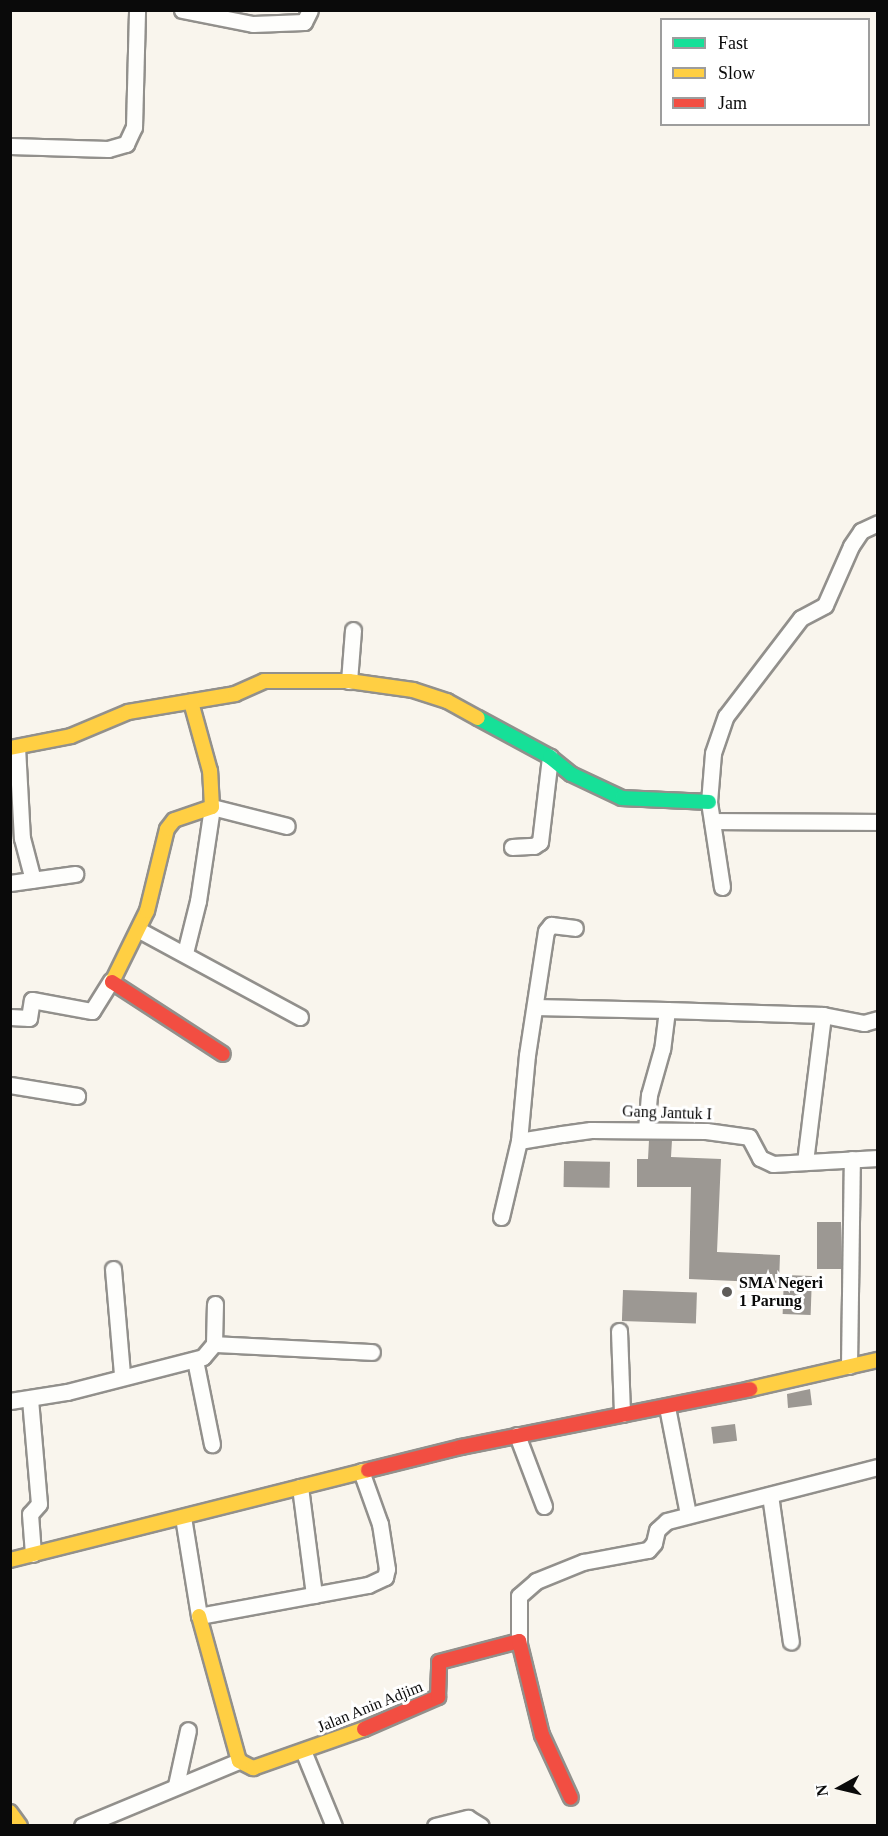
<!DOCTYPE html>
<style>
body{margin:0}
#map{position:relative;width:888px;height:1836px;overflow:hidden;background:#f9f5ed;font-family:"Times New Roman",serif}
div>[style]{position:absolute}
.building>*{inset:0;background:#9c9893;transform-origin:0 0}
.roads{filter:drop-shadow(2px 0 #92908c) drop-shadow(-2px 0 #92908c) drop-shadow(0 2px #92908c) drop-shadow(0 -2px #92908c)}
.street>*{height:15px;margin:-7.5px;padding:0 7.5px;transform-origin:7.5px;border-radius:7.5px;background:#fefefc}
.fast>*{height:14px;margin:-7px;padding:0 7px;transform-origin:7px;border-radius:7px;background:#16e098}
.slow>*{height:14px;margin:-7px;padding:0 7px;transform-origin:7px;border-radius:7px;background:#ffcf43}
.jam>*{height:14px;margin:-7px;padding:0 7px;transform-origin:7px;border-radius:7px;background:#f24e42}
.dots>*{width:16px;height:16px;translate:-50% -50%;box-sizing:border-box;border:3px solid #fff;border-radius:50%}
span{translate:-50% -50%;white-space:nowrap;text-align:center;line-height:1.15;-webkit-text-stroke:6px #fff;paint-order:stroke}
.street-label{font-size:16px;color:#0a0a0a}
.poi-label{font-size:16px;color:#0a0a0a;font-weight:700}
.left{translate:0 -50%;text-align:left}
.frame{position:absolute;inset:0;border:12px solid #0a0a0a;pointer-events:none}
.legend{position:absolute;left:660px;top:18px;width:210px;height:108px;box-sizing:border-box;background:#fff;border:2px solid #9d9d9d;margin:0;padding:8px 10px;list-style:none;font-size:18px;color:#0a0a0a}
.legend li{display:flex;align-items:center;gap:12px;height:30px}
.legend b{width:30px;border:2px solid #9d9d9d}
.north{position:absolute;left:810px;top:1758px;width:60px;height:60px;-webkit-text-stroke:4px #fff;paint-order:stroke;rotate:262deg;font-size:16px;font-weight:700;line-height:24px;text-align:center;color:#0a0a0a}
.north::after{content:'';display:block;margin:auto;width:21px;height:27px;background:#0a0a0a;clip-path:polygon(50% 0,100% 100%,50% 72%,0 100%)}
</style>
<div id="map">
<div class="building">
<div style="clip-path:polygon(649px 1140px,672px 1140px,671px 1157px,721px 1159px,717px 1252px,780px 1255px,779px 1283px,689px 1279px,691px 1187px,637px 1187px,637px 1159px,648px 1159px)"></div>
<div style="left:564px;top:1161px;width:46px;height:26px;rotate:1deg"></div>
<div style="left:817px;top:1222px;width:24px;height:47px"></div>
<div style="left:784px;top:1275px;width:28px;height:39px;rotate:2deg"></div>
<div style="left:623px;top:1290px;width:74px;height:31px;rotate:2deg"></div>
<div style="clip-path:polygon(810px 1389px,812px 1405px,788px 1408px,787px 1394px)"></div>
<div style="left:735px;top:1424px;width:17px;height:24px;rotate:83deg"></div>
</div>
<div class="roads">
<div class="street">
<div style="left:182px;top:10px;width:72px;rotate:11.2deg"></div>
<div style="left:253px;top:24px;width:51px;rotate:-2.2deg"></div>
<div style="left:304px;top:22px;width:13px;rotate:-63deg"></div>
<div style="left:10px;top:146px;width:98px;rotate:1.8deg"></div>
<div style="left:108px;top:149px;width:19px;rotate:-16deg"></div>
<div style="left:126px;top:144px;width:19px;rotate:-65deg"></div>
<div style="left:134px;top:127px;width:117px;rotate:-88.5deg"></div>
<div style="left:349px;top:681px;width:51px;rotate:-85.5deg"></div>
<div style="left:17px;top:747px;width:91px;rotate:86.9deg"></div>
<div style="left:22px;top:838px;width:43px;rotate:75.3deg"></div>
<div style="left:712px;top:821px;width:166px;rotate:0.3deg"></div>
<div style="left:512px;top:847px;width:22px;rotate:-3deg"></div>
<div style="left:534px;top:846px;width:7px;rotate:-34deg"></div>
<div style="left:540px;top:842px;width:86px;rotate:-83.3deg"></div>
<div style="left:10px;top:883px;width:66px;rotate:-7.9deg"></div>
<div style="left:722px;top:887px;width:86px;rotate:-98.7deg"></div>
<div style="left:709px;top:802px;width:49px;rotate:-85.3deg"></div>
<div style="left:713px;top:753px;width:39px;rotate:-71deg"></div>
<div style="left:726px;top:716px;width:123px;rotate:-52.6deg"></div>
<div style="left:801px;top:618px;width:27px;rotate:-28deg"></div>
<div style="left:825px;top:605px;width:64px;rotate:-66.2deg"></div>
<div style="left:851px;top:546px;width:18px;rotate:-56deg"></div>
<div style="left:861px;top:531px;width:19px;rotate:-25deg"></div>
<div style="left:139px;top:930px;width:183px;rotate:28.4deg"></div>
<div style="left:185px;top:953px;width:54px;rotate:-76deg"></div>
<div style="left:198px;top:901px;width:95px;rotate:-81.5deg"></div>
<div style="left:212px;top:807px;width:77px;rotate:14.2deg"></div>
<div style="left:535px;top:1007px;width:132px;rotate:1.3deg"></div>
<div style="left:667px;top:1010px;width:39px;rotate:97deg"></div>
<div style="left:662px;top:1049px;width:48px;rotate:105.8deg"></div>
<div style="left:649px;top:1095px;width:34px;rotate:95deg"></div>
<div style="left:667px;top:1010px;width:156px;rotate:1.8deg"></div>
<div style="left:823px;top:1015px;width:42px;rotate:11deg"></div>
<div style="left:864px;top:1023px;width:15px;rotate:-16deg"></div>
<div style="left:10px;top:1017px;width:19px;rotate:3deg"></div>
<div style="left:29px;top:1018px;width:18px;rotate:-81deg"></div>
<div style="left:32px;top:1000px;width:61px;rotate:10.4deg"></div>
<div style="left:92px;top:1011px;width:36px;rotate:-58deg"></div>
<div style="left:10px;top:1085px;width:68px;rotate:9.3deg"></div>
<div style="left:519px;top:1141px;width:86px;rotate:-84.7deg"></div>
<div style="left:527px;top:1055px;width:125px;rotate:-81.3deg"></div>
<div style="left:546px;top:931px;width:8px;rotate:-50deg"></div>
<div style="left:551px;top:925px;width:24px;rotate:7deg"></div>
<div style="left:805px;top:1162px;width:148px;rotate:-83deg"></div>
<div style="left:501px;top:1217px;width:78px;rotate:-76.7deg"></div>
<div style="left:519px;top:1141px;width:44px;rotate:-9.2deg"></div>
<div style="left:562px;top:1134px;width:29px;rotate:-8deg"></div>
<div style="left:591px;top:1130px;width:115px;rotate:0.5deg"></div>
<div style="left:706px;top:1131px;width:43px;rotate:7.9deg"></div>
<div style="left:749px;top:1137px;width:24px;rotate:62deg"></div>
<div style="left:760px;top:1158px;width:14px;rotate:25deg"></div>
<div style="left:773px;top:1164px;width:105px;rotate:-3.3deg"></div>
<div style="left:113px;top:1269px;width:106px;rotate:85.1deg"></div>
<div style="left:619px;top:1331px;width:83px;rotate:87.9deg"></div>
<div style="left:214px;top:1344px;width:158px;rotate:2.9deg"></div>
<div style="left:195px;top:1360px;width:86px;rotate:78.6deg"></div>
<div style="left:849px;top:1366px;width:207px;rotate:-89.2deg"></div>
<div style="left:30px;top:1399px;width:105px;rotate:85.1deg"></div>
<div style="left:39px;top:1504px;width:13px;rotate:132deg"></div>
<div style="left:30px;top:1514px;width:40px;rotate:85.7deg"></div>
<div style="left:10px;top:1401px;width:58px;rotate:-9deg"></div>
<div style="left:67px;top:1392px;width:140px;rotate:-14.4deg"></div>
<div style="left:203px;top:1357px;width:17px;rotate:-50deg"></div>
<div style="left:214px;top:1344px;width:40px;rotate:-88.6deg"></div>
<div style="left:667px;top:1407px;width:109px;rotate:78.9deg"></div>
<div style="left:517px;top:1435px;width:76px;rotate:69.2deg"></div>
<div style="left:300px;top:1487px;width:109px;rotate:82.6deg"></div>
<div style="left:770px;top:1495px;width:148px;rotate:81.9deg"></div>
<div style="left:183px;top:1517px;width:100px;rotate:80.8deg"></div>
<div style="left:199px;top:1616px;width:172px;rotate:-10.4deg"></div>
<div style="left:368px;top:1585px;width:19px;rotate:-25deg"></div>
<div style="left:385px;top:1577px;width:8px;rotate:-76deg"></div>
<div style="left:387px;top:1569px;width:46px;rotate:-98.8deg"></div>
<div style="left:380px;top:1524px;width:56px;rotate:-109.7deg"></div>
<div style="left:519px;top:1641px;width:45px;rotate:-90deg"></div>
<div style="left:519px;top:1596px;width:23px;rotate:-41deg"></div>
<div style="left:536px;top:1581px;width:51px;rotate:-22deg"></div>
<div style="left:583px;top:1562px;width:66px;rotate:-10.5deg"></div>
<div style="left:648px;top:1550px;width:9px;rotate:-49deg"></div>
<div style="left:654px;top:1543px;width:13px;rotate:-77deg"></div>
<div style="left:657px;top:1530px;width:13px;rotate:-42deg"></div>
<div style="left:667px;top:1521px;width:218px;rotate:-14.4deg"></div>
<div style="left:304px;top:1753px;width:79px;rotate:67.7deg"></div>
<div style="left:176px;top:1785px;width:56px;rotate:-77.7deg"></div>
<div style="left:82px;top:1826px;width:170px;rotate:-22.5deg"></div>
<div style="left:435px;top:1826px;width:34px;rotate:-14deg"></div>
<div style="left:468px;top:1818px;width:15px;rotate:32deg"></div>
</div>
<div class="fast">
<div style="left:478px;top:718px;width:82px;rotate:28.4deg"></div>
<div style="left:550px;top:757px;width:27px;rotate:39deg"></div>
<div style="left:571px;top:774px;width:56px;rotate:25.2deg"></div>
<div style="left:622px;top:798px;width:87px;rotate:2.6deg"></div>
</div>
<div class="slow">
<div style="left:10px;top:748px;width:62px;rotate:-11.1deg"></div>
<div style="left:71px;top:736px;width:62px;rotate:-22.8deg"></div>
<div style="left:128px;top:712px;width:109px;rotate:-9.5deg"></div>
<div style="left:235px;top:694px;width:32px;rotate:-24deg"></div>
<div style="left:264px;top:681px;width:85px"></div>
<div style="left:349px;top:681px;width:65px;rotate:8deg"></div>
<div style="left:413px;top:690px;width:36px;rotate:18deg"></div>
<div style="left:447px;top:701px;width:35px;rotate:29deg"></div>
<div style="left:112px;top:982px;width:79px;rotate:-63.8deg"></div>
<div style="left:147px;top:911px;width:84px;rotate:-76.3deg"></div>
<div style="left:167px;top:829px;width:11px;rotate:-52deg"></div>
<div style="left:174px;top:820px;width:40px;rotate:-18.9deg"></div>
<div style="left:212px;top:807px;width:36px;rotate:-93deg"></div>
<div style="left:210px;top:771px;width:72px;rotate:-105.4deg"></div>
<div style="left:750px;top:1389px;width:131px;rotate:-12.8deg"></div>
<div style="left:10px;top:1560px;width:369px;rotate:-14.1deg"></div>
<div style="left:199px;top:1616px;width:150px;rotate:74.6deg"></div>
<div style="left:239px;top:1761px;width:16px;rotate:27deg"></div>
<div style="left:253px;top:1768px;width:118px;rotate:-19.4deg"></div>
<div style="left:10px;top:1812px;width:17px;rotate:54deg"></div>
</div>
<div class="jam">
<div style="left:112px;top:982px;width:132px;rotate:33deg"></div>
<div style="left:368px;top:1470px;width:96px;rotate:-13.9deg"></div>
<div style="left:461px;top:1447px;width:295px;rotate:-11.3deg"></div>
<div style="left:364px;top:1729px;width:81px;rotate:-23.4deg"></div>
<div style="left:438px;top:1697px;width:35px;rotate:-88deg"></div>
<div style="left:439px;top:1662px;width:83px;rotate:-14.7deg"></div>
<div style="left:519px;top:1641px;width:97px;rotate:76.3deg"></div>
<div style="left:542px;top:1735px;width:69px;rotate:65.3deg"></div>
</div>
</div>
<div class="dots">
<div style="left:727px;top:1292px;background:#5e5c59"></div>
</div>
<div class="street-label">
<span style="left:667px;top:1113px;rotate:2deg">Gang Jantuk I</span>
<span style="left:370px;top:1707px;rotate:-22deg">Jalan Anin Adjim</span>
</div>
<div class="poi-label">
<span class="left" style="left:739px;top:1292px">SMA Negeri<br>1 Parung</span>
</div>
<div class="frame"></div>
<ul class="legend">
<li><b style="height:8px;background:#16e098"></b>Fast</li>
<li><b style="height:8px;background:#ffcf43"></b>Slow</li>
<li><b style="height:8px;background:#f24e42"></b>Jam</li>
</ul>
<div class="north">N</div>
</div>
